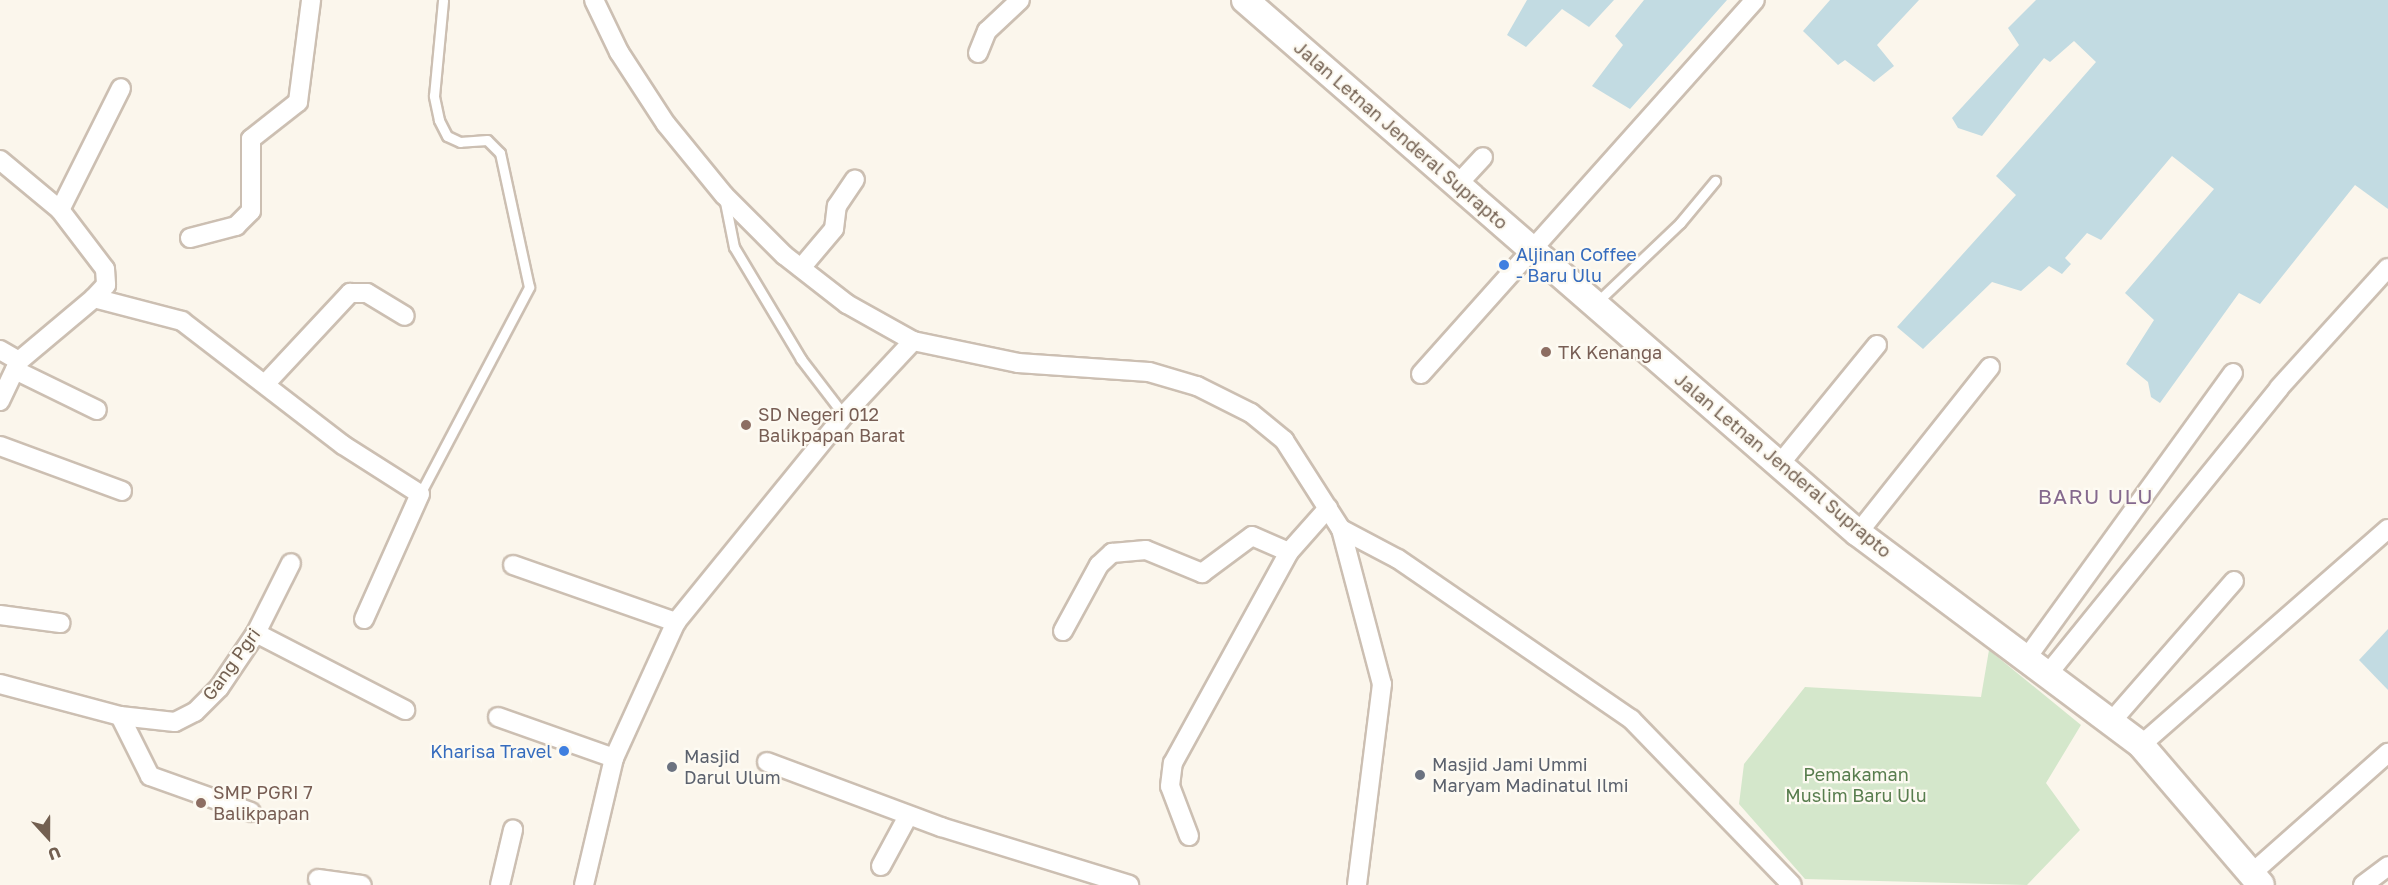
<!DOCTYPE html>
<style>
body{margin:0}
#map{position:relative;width:2388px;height:885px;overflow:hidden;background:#fbf6ec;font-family:"Golos Text",sans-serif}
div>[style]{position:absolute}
.green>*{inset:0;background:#d4e7cb}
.water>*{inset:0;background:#c2dbe2}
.roads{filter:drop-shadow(2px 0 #ccbfb2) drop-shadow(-2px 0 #ccbfb2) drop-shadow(0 2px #ccbfb2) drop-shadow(0 -2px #ccbfb2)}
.service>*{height:9px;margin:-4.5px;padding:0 4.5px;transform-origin:4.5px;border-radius:4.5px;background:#fff}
.minor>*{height:18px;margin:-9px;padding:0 9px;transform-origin:9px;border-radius:9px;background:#fff}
.secondary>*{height:26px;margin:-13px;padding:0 13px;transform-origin:13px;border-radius:13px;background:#fff}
.dots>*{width:16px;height:16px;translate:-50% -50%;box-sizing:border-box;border:3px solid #fdfaf2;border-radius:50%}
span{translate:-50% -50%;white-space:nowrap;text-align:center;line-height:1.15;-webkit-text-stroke:4.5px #fdfaf2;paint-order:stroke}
.street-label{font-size:18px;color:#736051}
.shop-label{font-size:18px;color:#366cbe}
.left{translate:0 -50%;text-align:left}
.right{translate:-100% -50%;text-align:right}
.education-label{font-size:18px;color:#785e54}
.worship-label{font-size:18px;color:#5b616d}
.park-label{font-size:18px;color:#587d4e}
.quarter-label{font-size:21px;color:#85698e;letter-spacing:1.5px}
.north{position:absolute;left:18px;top:807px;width:60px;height:60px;-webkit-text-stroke:4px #fdfaf2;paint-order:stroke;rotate:159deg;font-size:16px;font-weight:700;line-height:24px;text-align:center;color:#736051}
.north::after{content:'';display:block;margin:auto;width:21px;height:27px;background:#736051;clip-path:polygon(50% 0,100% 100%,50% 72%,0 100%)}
</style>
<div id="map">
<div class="green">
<div style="clip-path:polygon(1989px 650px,2081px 725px,2046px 783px,2080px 830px,2027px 885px,1805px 879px,1739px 804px,1744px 764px,1805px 687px,1981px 697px)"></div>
</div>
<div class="water">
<div style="clip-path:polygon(1527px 0,1614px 0,1589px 27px,1562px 9px,1526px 47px,1507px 35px)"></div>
<div style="clip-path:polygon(1644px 0,1727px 0,1630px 109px,1592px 86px,1623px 45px,1615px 36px)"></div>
<div style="clip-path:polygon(1830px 0,1919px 0,1877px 45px,1894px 66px,1874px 82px,1845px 60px,1838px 65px,1803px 31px)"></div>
<div style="clip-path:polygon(2036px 0,2388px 0,2388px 209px,2355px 185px,2260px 304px,2239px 293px,2160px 403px,2151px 397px,2148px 382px,2126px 364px,2154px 320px,2125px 293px,2214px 189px,2172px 156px,2101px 240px,2087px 233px,2065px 258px,2071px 264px,2062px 274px,2049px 266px,2021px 291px,1992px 282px,1923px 349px,1897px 327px,2016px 195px,1996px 176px,2096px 62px,2074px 41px,2050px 62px,2044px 58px,1982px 136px,1958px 128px,1952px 118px,2019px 45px,2008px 28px)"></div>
<div style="clip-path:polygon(2388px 629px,2388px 690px,2359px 660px)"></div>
</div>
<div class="roads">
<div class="service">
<div style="left:724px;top:197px;width:51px;rotate:78.7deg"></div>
<div style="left:734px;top:247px;width:131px;rotate:59.1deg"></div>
<div style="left:801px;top:359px;width:71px;rotate:52.5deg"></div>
<div style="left:1597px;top:302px;width:115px;rotate:-43.6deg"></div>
<div style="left:1680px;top:223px;width:55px;rotate:-50.2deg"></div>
<div style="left:420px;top:494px;width:234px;rotate:-62.2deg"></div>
<div style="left:529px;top:287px;width:137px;rotate:-102.2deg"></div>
<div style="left:500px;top:153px;width:18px;rotate:-135deg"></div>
<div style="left:487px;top:140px;width:27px;rotate:176deg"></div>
<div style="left:460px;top:142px;width:14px;rotate:-155deg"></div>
<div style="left:447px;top:136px;width:18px;rotate:-117deg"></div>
<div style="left:439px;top:120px;width:25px;rotate:-102deg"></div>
<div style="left:434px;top:96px;width:96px;rotate:-84.6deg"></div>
</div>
<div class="minor">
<div style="left:594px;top:0;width:58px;rotate:64.3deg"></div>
<div style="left:619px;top:52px;width:86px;rotate:56.9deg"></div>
<div style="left:666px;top:124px;width:92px;rotate:50.8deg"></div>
<div style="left:724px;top:195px;width:85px;rotate:45deg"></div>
<div style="left:784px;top:255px;width:80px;rotate:37.9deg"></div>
<div style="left:847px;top:304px;width:76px;rotate:29.3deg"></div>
<div style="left:913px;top:341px;width:107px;rotate:11.8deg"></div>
<div style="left:1018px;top:363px;width:131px;rotate:3.9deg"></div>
<div style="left:1149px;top:372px;width:50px;rotate:16.3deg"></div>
<div style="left:1197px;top:386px;width:60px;rotate:26.6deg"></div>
<div style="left:1251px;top:413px;width:43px;rotate:39.3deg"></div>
<div style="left:1284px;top:440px;width:106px;rotate:57.4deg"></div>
<div style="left:1341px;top:529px;width:160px;rotate:75.2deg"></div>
<div style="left:1382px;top:684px;width:203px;rotate:97.1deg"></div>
<div style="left:978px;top:53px;width:24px;rotate:-68deg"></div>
<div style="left:987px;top:31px;width:45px;rotate:-43.2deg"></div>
<div style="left:0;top:160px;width:78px;rotate:39.8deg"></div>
<div style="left:60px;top:210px;width:74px;rotate:52.7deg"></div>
<div style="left:105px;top:269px;width:16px;rotate:86deg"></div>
<div style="left:106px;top:285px;width:18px;rotate:133deg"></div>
<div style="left:1457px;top:185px;width:38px;rotate:-47deg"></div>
<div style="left:60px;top:210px;width:136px;rotate:-63.4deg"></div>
<div style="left:190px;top:238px;width:48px;rotate:-14.6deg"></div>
<div style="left:236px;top:226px;width:21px;rotate:-45deg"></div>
<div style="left:251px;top:211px;width:72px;rotate:-90deg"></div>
<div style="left:251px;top:139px;width:60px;rotate:-38.2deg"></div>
<div style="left:298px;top:102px;width:103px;rotate:-82.7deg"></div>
<div style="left:801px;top:268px;width:51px;rotate:-49.8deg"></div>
<div style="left:834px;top:229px;width:23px;rotate:-83deg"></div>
<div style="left:837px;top:206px;width:32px;rotate:-56deg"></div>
<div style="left:0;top:350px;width:22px;rotate:30deg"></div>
<div style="left:15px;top:370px;width:91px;rotate:26deg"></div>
<div style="left:1421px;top:374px;width:501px;rotate:-48.23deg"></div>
<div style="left:267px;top:382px;width:122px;rotate:-47deg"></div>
<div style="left:350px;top:293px;width:17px"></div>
<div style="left:367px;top:293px;width:44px;rotate:31.2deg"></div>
<div style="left:0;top:401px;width:44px;rotate:-64.6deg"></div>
<div style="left:19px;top:361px;width:98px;rotate:-40deg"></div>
<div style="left:94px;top:298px;width:91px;rotate:14.6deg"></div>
<div style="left:182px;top:321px;width:203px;rotate:37.6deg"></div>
<div style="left:343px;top:445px;width:91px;rotate:32.5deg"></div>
<div style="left:420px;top:494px;width:137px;rotate:114.1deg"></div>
<div style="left:0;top:446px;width:130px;rotate:20.2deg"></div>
<div style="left:1779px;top:465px;width:155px;rotate:-50.8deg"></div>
<div style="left:1341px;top:529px;width:64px;rotate:27.8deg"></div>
<div style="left:1398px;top:559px;width:283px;rotate:34.5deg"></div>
<div style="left:1631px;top:719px;width:231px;rotate:45.9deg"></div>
<div style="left:1858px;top:533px;width:212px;rotate:-51.5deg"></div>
<div style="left:513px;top:565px;width:173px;rotate:19.3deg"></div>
<div style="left:0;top:615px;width:61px;rotate:7.6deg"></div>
<div style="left:1063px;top:631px;width:75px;rotate:-61.4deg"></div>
<div style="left:1099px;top:565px;width:18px;rotate:-43deg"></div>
<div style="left:1112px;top:553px;width:34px;rotate:-5deg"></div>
<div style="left:1146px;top:550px;width:61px;rotate:22.3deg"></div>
<div style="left:1202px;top:573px;width:62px;rotate:-36.5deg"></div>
<div style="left:1252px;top:536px;width:40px;rotate:23.4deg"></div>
<div style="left:256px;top:633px;width:168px;rotate:27.3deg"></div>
<div style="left:2026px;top:659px;width:353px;rotate:-54.1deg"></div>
<div style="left:2047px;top:675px;width:369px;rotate:-51deg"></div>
<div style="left:2279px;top:388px;width:162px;rotate:-47.8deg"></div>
<div style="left:0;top:684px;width:124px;rotate:14.9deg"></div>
<div style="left:120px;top:716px;width:55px;rotate:6.2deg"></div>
<div style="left:175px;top:722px;width:22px;rotate:-27deg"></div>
<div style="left:195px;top:712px;width:34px;rotate:-45deg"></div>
<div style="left:219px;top:688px;width:66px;rotate:-56.1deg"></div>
<div style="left:256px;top:633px;width:78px;rotate:-63.4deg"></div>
<div style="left:120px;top:716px;width:67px;rotate:63.4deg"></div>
<div style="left:150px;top:776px;width:107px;rotate:19.6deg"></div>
<div style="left:498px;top:717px;width:123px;rotate:19.5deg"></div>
<div style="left:2111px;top:722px;width:187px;rotate:-48.9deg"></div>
<div style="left:2141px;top:745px;width:328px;rotate:-41.2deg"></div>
<div style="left:767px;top:762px;width:186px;rotate:20.5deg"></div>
<div style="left:941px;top:827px;width:197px;rotate:17.1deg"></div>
<div style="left:1189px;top:836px;width:53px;rotate:-110.8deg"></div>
<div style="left:1170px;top:786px;width:23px;rotate:-83deg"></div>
<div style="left:1173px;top:763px;width:241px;rotate:-61.2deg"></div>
<div style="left:1289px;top:552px;width:59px;rotate:-48.4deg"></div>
<div style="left:881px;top:866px;width:57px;rotate:-61.6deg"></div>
<div style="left:2251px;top:874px;width:183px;rotate:-41.5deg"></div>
<div style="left:318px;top:879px;width:44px;rotate:7.8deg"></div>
<div style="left:500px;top:885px;width:57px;rotate:-76.7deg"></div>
<div style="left:584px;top:885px;width:130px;rotate:-76.7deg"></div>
<div style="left:614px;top:758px;width:149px;rotate:-65.5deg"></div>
<div style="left:676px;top:622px;width:267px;rotate:-50.9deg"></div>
<div style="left:844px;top:415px;width:101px;rotate:-47deg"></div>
<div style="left:2363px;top:885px;width:31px;rotate:-37deg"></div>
</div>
<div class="secondary">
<div style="left:1245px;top:0;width:812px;rotate:41.01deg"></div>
<div style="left:1858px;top:533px;width:354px;rotate:36.8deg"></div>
<div style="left:2141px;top:745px;width:184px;rotate:49.4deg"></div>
</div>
</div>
<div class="dots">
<div style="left:1504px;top:265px;background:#3f7fe0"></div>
<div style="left:1546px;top:352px;background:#8d6e63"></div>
<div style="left:746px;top:425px;background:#8d6e63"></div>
<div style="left:564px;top:751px;background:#3f7fe0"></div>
<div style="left:672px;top:767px;background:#6b7280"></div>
<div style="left:1420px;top:775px;background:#6b7280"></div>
<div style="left:201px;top:803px;background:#8d6e63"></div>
</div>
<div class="street-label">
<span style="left:1401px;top:135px;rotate:41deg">Jalan Letnan Jenderal Suprapto</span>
<span style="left:1783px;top:465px;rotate:40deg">Jalan Letnan Jenderal Suprapto</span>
<span style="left:231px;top:664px;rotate:-54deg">Gang Pgri</span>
</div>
<div class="shop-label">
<span class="left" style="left:1516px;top:265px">Aljinan Coffee<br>- Baru Ulu</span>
<span class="right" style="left:552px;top:751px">Kharisa Travel</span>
</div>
<div class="education-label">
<span class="left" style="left:1558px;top:352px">TK Kenanga</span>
<span class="left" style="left:758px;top:425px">SD Negeri 012<br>Balikpapan Barat</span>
<span class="left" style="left:213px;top:803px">SMP PGRI 7<br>Balikpapan</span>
</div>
<div class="worship-label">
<span class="left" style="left:684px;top:767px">Masjid<br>Darul Ulum</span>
<span class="left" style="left:1432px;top:775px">Masjid Jami Ummi<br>Maryam Madinatul Ilmi</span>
</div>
<div class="park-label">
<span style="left:1856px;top:785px">Pemakaman<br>Muslim Baru Ulu</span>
</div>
<div class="quarter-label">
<span style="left:2096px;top:496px">BARU ULU</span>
</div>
<div class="north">U</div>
</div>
